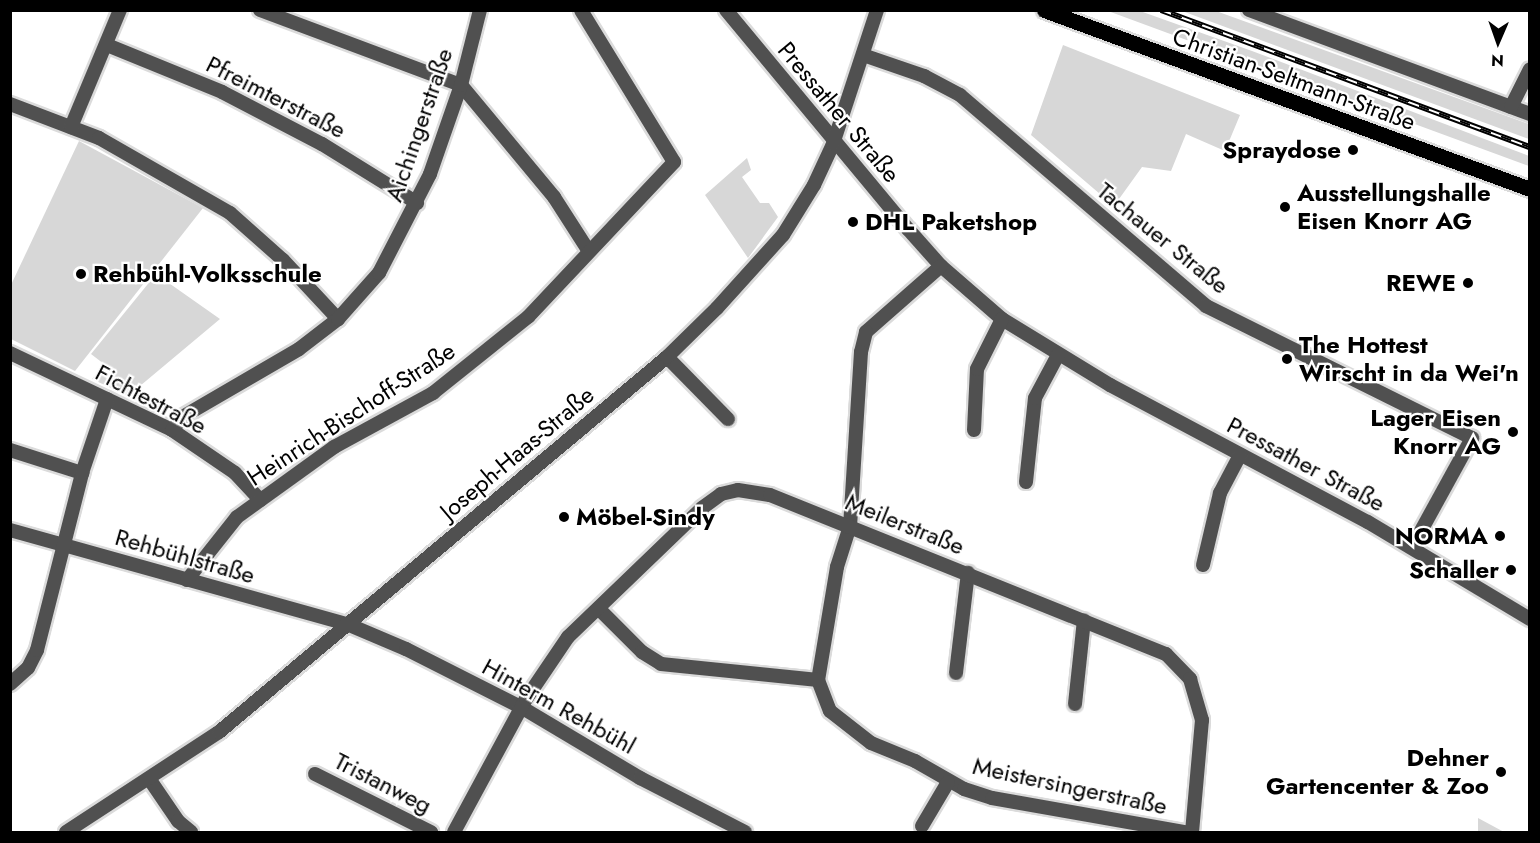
<!DOCTYPE html>
<meta charset="utf-8">
<style>
body{margin:0}
#map{position:relative;width:1540px;height:843px;overflow:hidden;background:#fff;font-family:Jost,sans-serif}
div>[style]{position:absolute}
.green>*{inset:0;background:#d7d7d7}
.roads{filter:drop-shadow(2px 0 #dbdbdb) drop-shadow(-2px 0 #dbdbdb) drop-shadow(0 2px #dbdbdb) drop-shadow(0 -2px #dbdbdb)}
.minor>*{height:14px;margin:-7px;padding:0 7px;transform-origin:7px;border-radius:7px;background:#505050}
.major>*{height:15px;margin:-7.5px;padding:0 7.5px;transform-origin:7.5px;border-radius:7.5px;background:#000}
.rail>*{height:6px;margin-top:-3px;transform-origin:0;background:repeating-linear-gradient(90deg,#fff 0 11px,#000 0 22px);box-sizing:border-box;border-block:2px solid #000}
.dots>*{width:16px;height:16px;translate:-50% -50%;box-sizing:border-box;border:3px solid #fff;border-radius:50%}
span{translate:-50% -50%;white-space:nowrap;text-align:center;line-height:1.15;-webkit-text-stroke:4.5px #fff;paint-order:stroke}
.street-label{font-size:24px;color:#000}
.poi-label{font-size:24px;color:#000;font-weight:700}
.right{translate:-100% -50%;text-align:right}
.left{translate:0 -50%;text-align:left}
.frame{position:absolute;inset:0;border:12px solid #000;pointer-events:none}
.north{position:absolute;left:1468px;top:12px;width:60px;height:60px;-webkit-text-stroke:4px #fff;paint-order:stroke;rotate:182deg;font-size:16px;font-weight:700;line-height:24px;text-align:center;color:#000}
.north::after{content:'';display:block;margin:auto;width:21px;height:27px;background:#000;clip-path:polygon(50% 0,100% 100%,50% 72%,0 100%)}
</style>
<div id="map">
<div class="green">
<div style="clip-path:polygon(1108px 11px,1140px 11px,1252px 51px,1529px 156px,1529px 166px)"></div>
<div style="clip-path:polygon(1182px 11px,1216px 11px,1529px 124px,1529px 139px)"></div>
<div style="clip-path:polygon(1063px 45px,1240px 115px,1225px 151px,1186px 134px,1171px 171px,1142px 167px,1114px 206px,1031px 135px)"></div>
<div style="clip-path:polygon(79px 141px,203px 208px,75px 371px,11px 339px,10px 287px)"></div>
<div style="clip-path:polygon(747px 158px,751px 170px,742px 177px,760px 203px,769px 203px,778px 217px,748px 258px,705px 195px)"></div>
<div style="clip-path:polygon(156px 274px,220px 319px,128px 396px,92px 379px,104px 364px,91px 354px)"></div>
<div style="clip-path:polygon(1478px 818px,1504px 832px,1478px 832px)"></div>
</div>
<div class="roads">
<div class="minor">
<div style="left:260px;top:10px;width:215px;rotate:20.5deg"></div>
<div style="left:461px;top:85px;width:146px;rotate:50.3deg"></div>
<div style="left:554px;top:197px;width:63px;rotate:57.3deg"></div>
<div style="left:726px;top:10px;width:285px;rotate:50.3deg"></div>
<div style="left:908px;top:229px;width:50px;rotate:48.3deg"></div>
<div style="left:941px;top:266px;width:81px;rotate:41deg"></div>
<div style="left:1002px;top:319px;width:127px;rotate:31.4deg"></div>
<div style="left:1110px;top:385px;width:292px;rotate:28deg"></div>
<div style="left:1368px;top:522px;width:189px;rotate:30.9deg"></div>
<div style="left:1249px;top:10px;width:300px;rotate:20.3deg"></div>
<div style="left:107px;top:45px;width:124px;rotate:22.2deg"></div>
<div style="left:222px;top:92px;width:113px;rotate:27.5deg"></div>
<div style="left:322px;top:144px;width:112px;rotate:31.8deg"></div>
<div style="left:863px;top:55px;width:65px;rotate:19deg"></div>
<div style="left:924px;top:76px;width:41px;rotate:27.8deg"></div>
<div style="left:960px;top:95px;width:324px;rotate:40.6deg"></div>
<div style="left:1206px;top:306px;width:297px;rotate:26.4deg"></div>
<div style="left:1472px;top:438px;width:124px;rotate:118.8deg"></div>
<div style="left:10px;top:104px;width:95px;rotate:20.9deg"></div>
<div style="left:99px;top:138px;width:151px;rotate:29.8deg"></div>
<div style="left:230px;top:213px;width:71px;rotate:41.6deg"></div>
<div style="left:283px;top:260px;width:81px;rotate:47deg"></div>
<div style="left:1511px;top:107px;width:42px;rotate:-63.4deg"></div>
<div style="left:71px;top:127px;width:127px;rotate:-67.3deg"></div>
<div style="left:941px;top:266px;width:100px;rotate:138.7deg"></div>
<div style="left:866px;top:332px;width:21px;rotate:104deg"></div>
<div style="left:861px;top:352px;width:174px;rotate:93.6deg"></div>
<div style="left:850px;top:526px;width:43px;rotate:107.6deg"></div>
<div style="left:837px;top:567px;width:115px;rotate:99.5deg"></div>
<div style="left:818px;top:680px;width:33px;rotate:69deg"></div>
<div style="left:830px;top:711px;width:52px;rotate:38deg"></div>
<div style="left:871px;top:743px;width:48px;rotate:22.2deg"></div>
<div style="left:915px;top:761px;width:56px;rotate:29.7deg"></div>
<div style="left:964px;top:789px;width:29px;rotate:18deg"></div>
<div style="left:992px;top:798px;width:196px;rotate:10deg"></div>
<div style="left:10px;top:353px;width:179px;rotate:25.4deg"></div>
<div style="left:172px;top:430px;width:76px;rotate:34.3deg"></div>
<div style="left:235px;top:473px;width:37px;rotate:47deg"></div>
<div style="left:667px;top:357px;width:87px;rotate:45.5deg"></div>
<div style="left:172px;top:430px;width:18px;rotate:-49deg"></div>
<div style="left:184px;top:416px;width:133px;rotate:-30.2deg"></div>
<div style="left:299px;top:349px;width:49px;rotate:-37.6deg"></div>
<div style="left:338px;top:319px;width:62px;rotate:-48.3deg"></div>
<div style="left:379px;top:273px;width:111px;rotate:-62.7deg"></div>
<div style="left:430px;top:174px;width:94px;rotate:-70.8deg"></div>
<div style="left:461px;top:85px;width:77px;rotate:-75.8deg"></div>
<div style="left:974px;top:430px;width:61px;rotate:-87.2deg"></div>
<div style="left:977px;top:369px;width:56px;rotate:-63.4deg"></div>
<div style="left:10px;top:450px;width:76px;rotate:17.7deg"></div>
<div style="left:1026px;top:482px;width:84px;rotate:-83.9deg"></div>
<div style="left:1035px;top:398px;width:49px;rotate:-61.9deg"></div>
<div style="left:10px;top:530px;width:350px;rotate:15.6deg"></div>
<div style="left:347px;top:624px;width:64px;rotate:23deg"></div>
<div style="left:406px;top:649px;width:129px;rotate:26.8deg"></div>
<div style="left:521px;top:707px;width:139px;rotate:30.8deg"></div>
<div style="left:640px;top:778px;width:118px;rotate:27.2deg"></div>
<div style="left:1203px;top:565px;width:74px;rotate:-76.7deg"></div>
<div style="left:1220px;top:493px;width:43px;rotate:-62.2deg"></div>
<div style="left:187px;top:580px;width:80px;rotate:-51.6deg"></div>
<div style="left:237px;top:517px;width:120px;rotate:-35.8deg"></div>
<div style="left:334px;top:447px;width:113px;rotate:-28.6deg"></div>
<div style="left:433px;top:393px;width:122px;rotate:-38.7deg"></div>
<div style="left:528px;top:317px;width:213px;rotate:-46.7deg"></div>
<div style="left:674px;top:162px;width:178px;rotate:-121.5deg"></div>
<div style="left:599px;top:609px;width:61px;rotate:45deg"></div>
<div style="left:642px;top:652px;width:22px;rotate:32deg"></div>
<div style="left:661px;top:664px;width:158px;rotate:5.8deg"></div>
<div style="left:956px;top:673px;width:101px;rotate:-83.2deg"></div>
<div style="left:10px;top:684px;width:24px;rotate:-42deg"></div>
<div style="left:28px;top:668px;width:20px;rotate:-63deg"></div>
<div style="left:37px;top:650px;width:183px;rotate:-75.7deg"></div>
<div style="left:82px;top:473px;width:78px;rotate:-71.3deg"></div>
<div style="left:1075px;top:704px;width:84px;rotate:-83.9deg"></div>
<div style="left:315px;top:774px;width:130px;rotate:26.6deg"></div>
<div style="left:150px;top:780px;width:50px;rotate:55.7deg"></div>
<div style="left:178px;top:821px;width:17px;rotate:40deg"></div>
<div style="left:922px;top:826px;width:51px;rotate:-59.4deg"></div>
<div style="left:66px;top:832px;width:183px;rotate:-33.2deg"></div>
<div style="left:219px;top:732px;width:584px;rotate:-39.93deg"></div>
<div style="left:667px;top:357px;width:70px;rotate:-44.4deg"></div>
<div style="left:717px;top:308px;width:98px;rotate:-47.9deg"></div>
<div style="left:783px;top:235px;width:59px;rotate:-58.2deg"></div>
<div style="left:814px;top:185px;width:45px;rotate:-65.1deg"></div>
<div style="left:833px;top:144px;width:141px;rotate:-71.8deg"></div>
<div style="left:454px;top:832px;width:151px;rotate:-61.6deg"></div>
<div style="left:526px;top:699px;width:75px;rotate:-55.9deg"></div>
<div style="left:568px;top:637px;width:186px;rotate:-43.9deg"></div>
<div style="left:702px;top:508px;width:24px;rotate:-36deg"></div>
<div style="left:721px;top:494px;width:17px;rotate:-13deg"></div>
<div style="left:738px;top:490px;width:32px;rotate:9deg"></div>
<div style="left:770px;top:495px;width:427px;rotate:21.9deg"></div>
<div style="left:1166px;top:654px;width:35px;rotate:46deg"></div>
<div style="left:1190px;top:679px;width:43px;rotate:73.7deg"></div>
<div style="left:1202px;top:720px;width:112px;rotate:95.1deg"></div>
</div>
<div class="major">
<div style="left:1044px;top:10px;width:518px;rotate:20.22deg"></div>
</div>
</div>
<div class="rail">
<div style="left:1161px;top:10px;width:394px;rotate:20.4deg"></div>
</div>
<div class="dots">
<div style="left:1353px;top:150px;background:#000"></div>
<div style="left:1285px;top:207px;background:#000"></div>
<div style="left:853px;top:222px;background:#000"></div>
<div style="left:81px;top:274px;background:#000"></div>
<div style="left:1468px;top:283px;background:#000"></div>
<div style="left:1287px;top:359px;background:#000"></div>
<div style="left:1513px;top:432px;background:#000"></div>
<div style="left:564px;top:517px;background:#000"></div>
<div style="left:1500px;top:536px;background:#000"></div>
<div style="left:1511px;top:570px;background:#000"></div>
<div style="left:1501px;top:772px;background:#000"></div>
</div>
<div class="street-label">
<span style="left:1294px;top:79px;rotate:20deg">Christian-Seltmann-Straße</span>
<span style="left:276px;top:97px;rotate:27deg">Pfreimterstraße</span>
<span style="left:839px;top:112px;rotate:50deg">Pressather Straße</span>
<span style="left:419px;top:125px;rotate:-71deg">Aichingerstraße</span>
<span style="left:1163px;top:238px;rotate:39deg">Tachauer Straße</span>
<span style="left:151px;top:399px;rotate:28deg">Fichtestraße</span>
<span style="left:351px;top:414px;rotate:-33deg">Heinrich-Bischoff-Straße</span>
<span style="left:517px;top:453px;rotate:-40deg">Joseph-Haas-Straße</span>
<span style="left:1306px;top:464px;rotate:28deg">Pressather Straße</span>
<span style="left:905px;top:524px;rotate:22deg">Meilerstraße</span>
<span style="left:185px;top:556px;rotate:16deg">Rehbühlstraße</span>
<span style="left:559px;top:706px;rotate:29deg">Hinterm Rehbühl</span>
<span style="left:383px;top:783px;rotate:27deg">Tristanweg</span>
<span style="left:1070px;top:786px;rotate:12deg">Meistersingerstraße</span>
</div>
<div class="poi-label">
<span class="right" style="left:1341px;top:150px">Spraydose</span>
<span class="left" style="left:1297px;top:207px">Ausstellungshalle<br>Eisen Knorr AG</span>
<span class="left" style="left:865px;top:222px">DHL Paketshop</span>
<span class="left" style="left:93px;top:274px">Rehbühl-Volksschule</span>
<span class="right" style="left:1456px;top:283px">REWE</span>
<span class="left" style="left:1299px;top:359px">The Hottest<br>Wirscht in da Wei'n</span>
<span class="right" style="left:1501px;top:432px">Lager Eisen<br>Knorr AG</span>
<span class="left" style="left:576px;top:517px">Möbel-Sindy</span>
<span class="right" style="left:1488px;top:536px">NORMA</span>
<span class="right" style="left:1499px;top:570px">Schaller</span>
<span class="right" style="left:1489px;top:772px">Dehner<br>Gartencenter &amp; Zoo</span>
</div>
<div class="frame"></div>
<div class="north">N</div>
</div>
